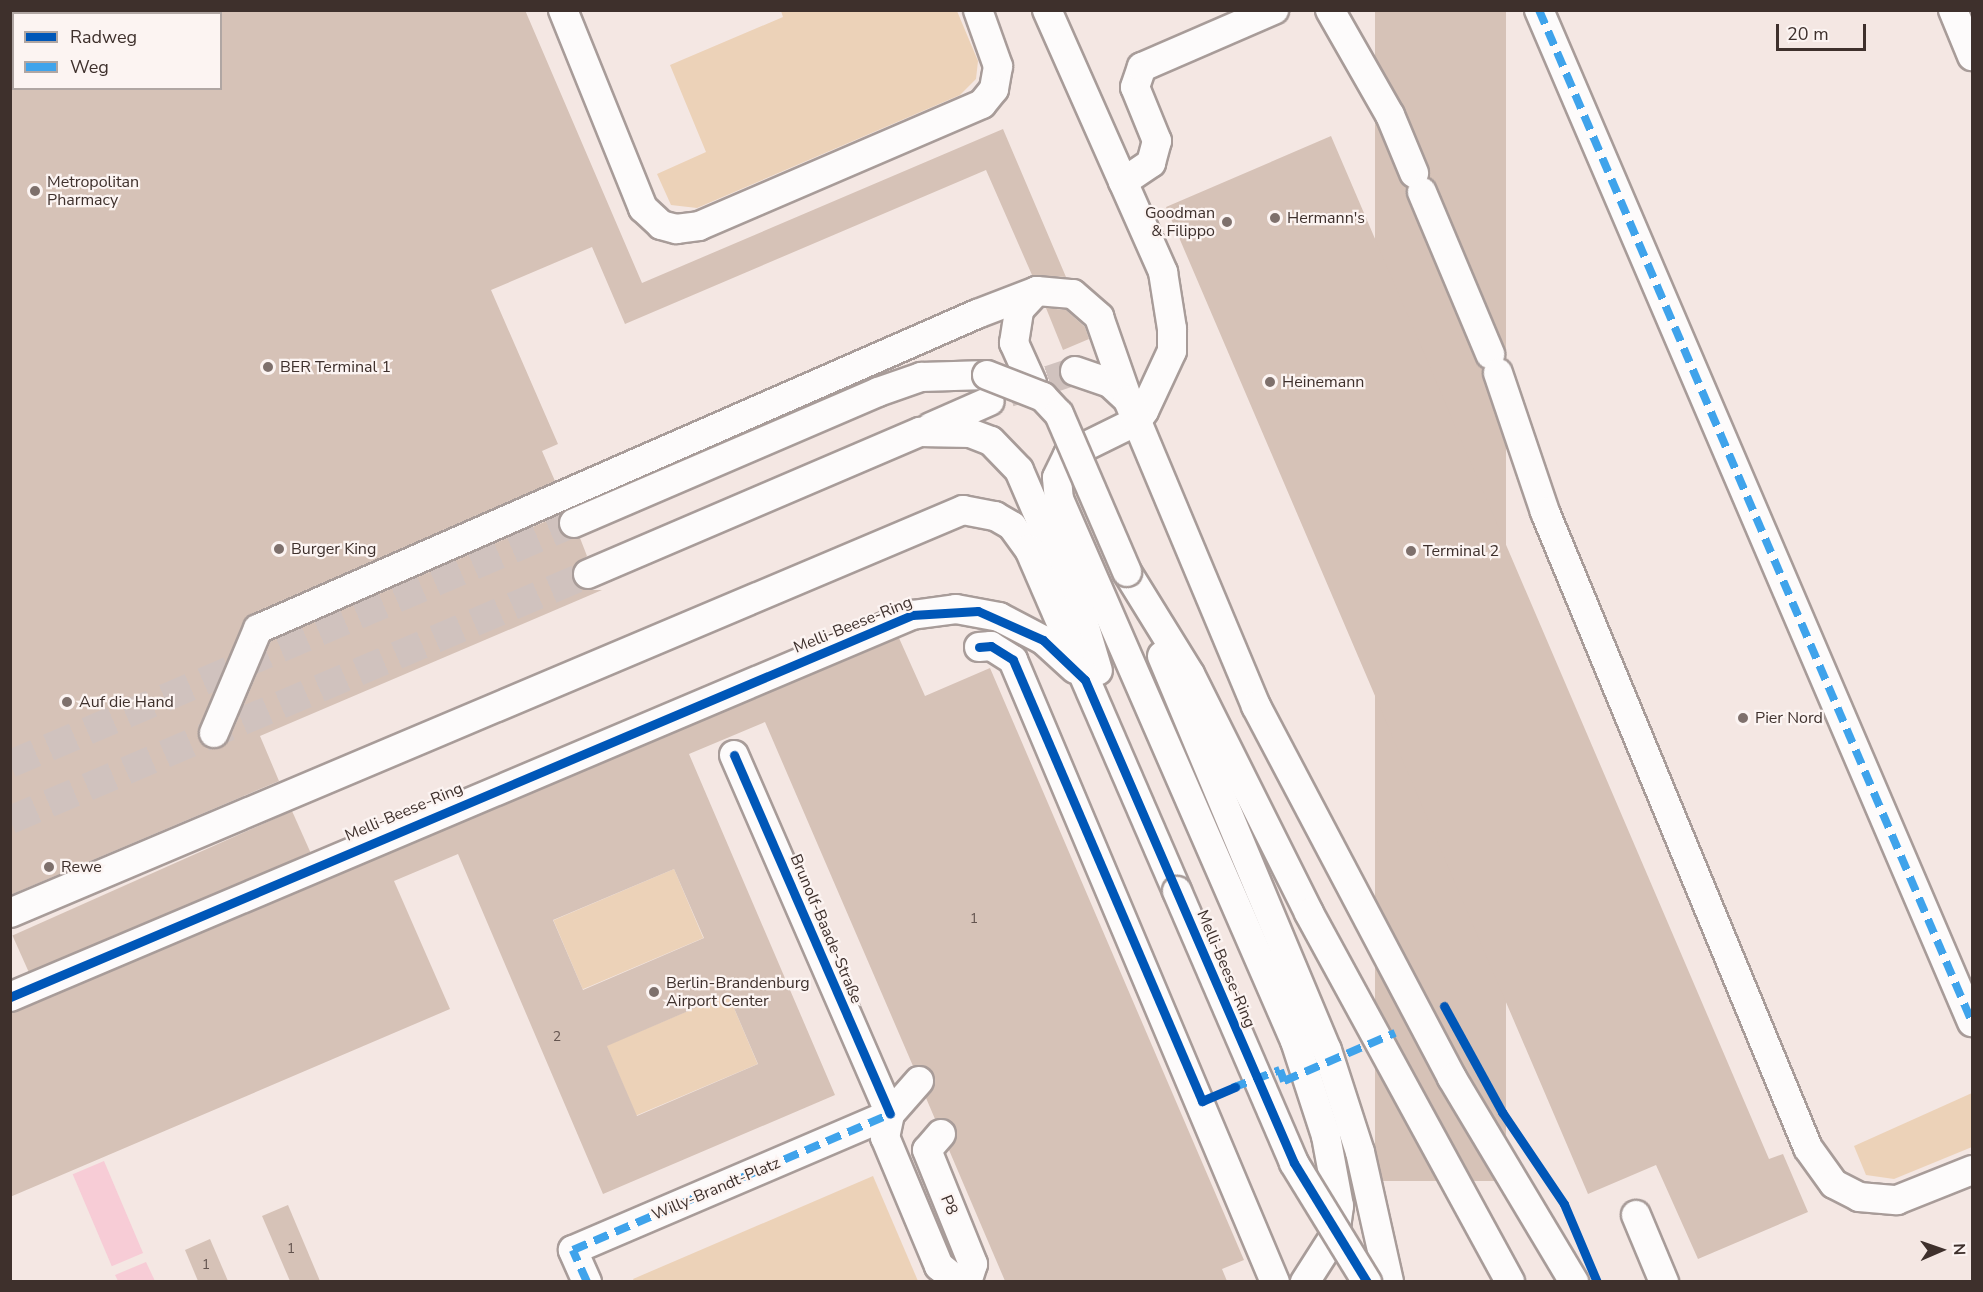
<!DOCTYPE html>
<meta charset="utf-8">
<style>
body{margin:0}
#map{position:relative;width:1983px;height:1292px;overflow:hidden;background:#f4e7e3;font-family:"Nunito Sans",sans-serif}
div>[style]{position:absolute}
.green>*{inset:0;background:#ecd2b8;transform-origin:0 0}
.water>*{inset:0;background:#f7ccd6;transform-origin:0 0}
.building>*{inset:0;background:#d6c2b7;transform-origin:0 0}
.minor-tunnel>*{height:28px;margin-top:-14px;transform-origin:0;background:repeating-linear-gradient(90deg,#d0c2be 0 28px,transparent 0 42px)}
.roads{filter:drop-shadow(2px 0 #a89c99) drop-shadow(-2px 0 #a89c99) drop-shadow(0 2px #a89c99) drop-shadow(0 -2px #a89c99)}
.minor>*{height:28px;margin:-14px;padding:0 14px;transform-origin:14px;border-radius:14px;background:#fdfbfb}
.bridges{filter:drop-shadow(2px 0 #a89c99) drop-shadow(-2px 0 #a89c99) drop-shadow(0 2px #a89c99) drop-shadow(0 -2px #a89c99)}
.minor-bridge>*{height:28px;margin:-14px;padding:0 14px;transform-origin:14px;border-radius:14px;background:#fdfbfb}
.quiet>*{height:8px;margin-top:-4px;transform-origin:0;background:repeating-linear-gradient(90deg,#3fa3eb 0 15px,transparent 0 23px)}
.cycleway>*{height:9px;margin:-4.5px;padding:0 4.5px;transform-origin:4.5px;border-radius:4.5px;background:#0057b8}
.dots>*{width:16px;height:16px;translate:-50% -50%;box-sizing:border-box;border:3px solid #fcf4f2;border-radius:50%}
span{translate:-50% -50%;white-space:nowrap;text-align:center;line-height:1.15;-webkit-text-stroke:4.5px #fcf4f2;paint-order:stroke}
.number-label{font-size:14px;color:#64544f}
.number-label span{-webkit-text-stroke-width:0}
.poi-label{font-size:16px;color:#3e302c}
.left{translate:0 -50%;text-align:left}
.right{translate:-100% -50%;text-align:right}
.street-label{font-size:16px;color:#3e302c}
.frame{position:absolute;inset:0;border:12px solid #3e302c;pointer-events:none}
.legend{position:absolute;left:12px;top:12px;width:210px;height:78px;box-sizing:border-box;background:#fcf4f2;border:2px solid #b0a6a3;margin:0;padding:8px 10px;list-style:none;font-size:18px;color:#3e302c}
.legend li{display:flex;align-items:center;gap:12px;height:30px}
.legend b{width:30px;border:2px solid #b0a6a3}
.north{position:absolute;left:1911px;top:1220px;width:60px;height:60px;-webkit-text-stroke:4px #fcf4f2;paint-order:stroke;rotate:88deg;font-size:16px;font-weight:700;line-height:24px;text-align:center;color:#3e302c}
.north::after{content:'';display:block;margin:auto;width:21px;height:27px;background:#3e302c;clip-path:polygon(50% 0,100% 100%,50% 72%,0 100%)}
.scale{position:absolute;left:1776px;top:24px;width:90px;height:27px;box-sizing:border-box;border:3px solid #3e302c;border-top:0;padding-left:8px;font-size:18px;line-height:21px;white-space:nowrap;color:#3e302c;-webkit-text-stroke:4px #fcf4f2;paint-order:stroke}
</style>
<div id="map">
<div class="green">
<div style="clip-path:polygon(781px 11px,957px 11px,978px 61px,976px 79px,960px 95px,697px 208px,671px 205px,657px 174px,706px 152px,670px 65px,783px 17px)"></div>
<div style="left:674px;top:869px;width:75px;height:131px;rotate:67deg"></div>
<div style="left:728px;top:994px;width:76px;height:132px;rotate:67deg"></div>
<div style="clip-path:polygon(1972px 1093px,1972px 1147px,1894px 1179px,1866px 1175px,1854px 1146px)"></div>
<div style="clip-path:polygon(873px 1176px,918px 1281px,634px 1281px,633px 1279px)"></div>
</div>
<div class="water">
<div style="left:104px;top:1161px;width:100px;height:34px;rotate:67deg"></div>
<div style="clip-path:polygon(146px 1262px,155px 1281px,118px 1281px,115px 1275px)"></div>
</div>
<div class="building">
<div style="clip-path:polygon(220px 10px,525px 10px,642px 283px,1003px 129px,1066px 277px,1032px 275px,986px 170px,625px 324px,592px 247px,491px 290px,558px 444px,542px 451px,555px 481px,251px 614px,198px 736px,215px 749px,229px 740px,271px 641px,560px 515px,559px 530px,580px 538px,587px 556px,575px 565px,573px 581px,585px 590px,602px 590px,260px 736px,279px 781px,10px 895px,10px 88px,220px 88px)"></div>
<div style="left:1375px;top:10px;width:131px;height:1171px"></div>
<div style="clip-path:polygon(1331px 136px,1769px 1159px,1783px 1154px,1808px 1212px,1698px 1259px,1656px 1165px,1588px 1194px,1166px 207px)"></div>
<div style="clip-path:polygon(1046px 308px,1066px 310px,1085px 327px,1089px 339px,1063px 350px)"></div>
<div style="clip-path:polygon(evenodd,899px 638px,925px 696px,990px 668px,1244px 1260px,1222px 1269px,1227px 1281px,1005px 1281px,949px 1150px,956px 1128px,945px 1118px,935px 1119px,926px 1098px,934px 1075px,923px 1065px,913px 1066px,765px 722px,689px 754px,835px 1095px,603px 1194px,458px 854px,394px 881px,450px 1009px,10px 1197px,10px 1013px,899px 638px,674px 869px,704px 938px,583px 990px,553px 920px,674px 869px,899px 638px,728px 994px,758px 1064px,637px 1116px,607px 1046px,728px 994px)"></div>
<div style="left:292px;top:811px;width:45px;height:306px;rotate:66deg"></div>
<div style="clip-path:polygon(288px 1205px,320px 1281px,290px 1281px,262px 1216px)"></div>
<div style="clip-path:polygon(210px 1239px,228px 1281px,198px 1281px,185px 1250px)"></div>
</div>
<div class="minor-tunnel">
<div style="left:1009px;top:393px;width:70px;rotate:-18.4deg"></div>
<div style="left:10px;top:764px;width:613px;rotate:-23.14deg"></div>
<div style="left:10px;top:820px;width:628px;rotate:-23.05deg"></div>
</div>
<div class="roads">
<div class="minor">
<div style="left:563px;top:10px;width:214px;rotate:68deg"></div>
<div style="left:643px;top:208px;width:25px;rotate:43deg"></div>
<div style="left:661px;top:225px;width:16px;rotate:15deg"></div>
<div style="left:676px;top:229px;width:23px;rotate:-7deg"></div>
<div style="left:699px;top:226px;width:308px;rotate:-23.3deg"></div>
<div style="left:982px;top:104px;width:19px;rotate:-51deg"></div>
<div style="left:994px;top:89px;width:23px;rotate:-80deg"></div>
<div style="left:998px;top:66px;width:59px;rotate:-109.7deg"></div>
<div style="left:1047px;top:10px;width:287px;rotate:66.1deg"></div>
<div style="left:1163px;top:272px;width:58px;rotate:81deg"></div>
<div style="left:1172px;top:329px;width:22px;rotate:90deg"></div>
<div style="left:1172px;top:351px;width:66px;rotate:115deg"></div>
<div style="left:1144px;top:411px;width:12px;rotate:125deg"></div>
<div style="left:1137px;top:421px;width:77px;rotate:153.8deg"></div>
<div style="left:1068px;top:455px;width:25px;rotate:116deg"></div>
<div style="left:1057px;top:478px;width:21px;rotate:85deg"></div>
<div style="left:1059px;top:499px;width:591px;rotate:66.47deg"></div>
<div style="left:1295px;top:1041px;width:100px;rotate:71.9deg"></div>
<div style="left:1326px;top:1136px;width:71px;rotate:79.5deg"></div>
<div style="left:1339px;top:1206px;width:29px;rotate:98deg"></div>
<div style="left:1335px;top:1235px;width:56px;rotate:122.6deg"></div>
<div style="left:1330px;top:10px;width:121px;rotate:60.3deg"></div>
<div style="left:1390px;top:115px;width:63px;rotate:67.5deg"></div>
<div style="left:1539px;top:10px;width:1101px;rotate:66.84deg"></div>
<div style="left:1953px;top:10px;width:50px;rotate:67.6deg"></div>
<div style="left:1123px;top:182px;width:34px;rotate:-34deg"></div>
<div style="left:1151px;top:163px;width:23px;rotate:-75deg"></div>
<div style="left:1157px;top:141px;width:58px;rotate:-112.2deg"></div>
<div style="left:1135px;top:87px;width:21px;rotate:-71deg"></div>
<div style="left:1142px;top:67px;width:144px;rotate:-23.4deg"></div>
<div style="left:1422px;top:192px;width:176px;rotate:67.2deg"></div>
<div style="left:1075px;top:371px;width:37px;rotate:19deg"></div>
<div style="left:1110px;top:383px;width:25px;rotate:43deg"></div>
<div style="left:1498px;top:373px;width:147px;rotate:71.3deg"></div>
<div style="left:1545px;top:512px;width:688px;rotate:67.53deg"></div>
<div style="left:1808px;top:1148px;width:44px;rotate:54.2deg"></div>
<div style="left:1834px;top:1184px;width:28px;rotate:27deg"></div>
<div style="left:1859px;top:1197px;width:38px;rotate:5deg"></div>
<div style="left:1897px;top:1200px;width:81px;rotate:-21.8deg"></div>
<div style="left:1032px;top:383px;width:44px;rotate:-114.2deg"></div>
<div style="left:1014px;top:343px;width:33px;rotate:-81deg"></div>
<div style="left:1019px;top:310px;width:26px;rotate:-47deg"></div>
<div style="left:931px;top:427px;width:64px;rotate:-23.8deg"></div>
<div style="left:574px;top:523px;width:331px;rotate:-23.3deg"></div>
<div style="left:878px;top:392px;width:46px;rotate:-19.2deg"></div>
<div style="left:921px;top:377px;width:66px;rotate:-1.7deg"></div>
<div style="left:1127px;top:572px;width:120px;rotate:58.3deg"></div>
<div style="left:1190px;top:674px;width:267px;rotate:63.5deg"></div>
<div style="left:1309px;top:913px;width:420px;rotate:61.4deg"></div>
<div style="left:588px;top:574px;width:361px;rotate:-23.2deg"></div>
<div style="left:920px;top:432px;width:50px;rotate:1.1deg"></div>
<div style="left:970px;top:433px;width:22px;rotate:21deg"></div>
<div style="left:991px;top:441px;width:40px;rotate:46deg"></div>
<div style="left:1019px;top:470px;width:157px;rotate:66.7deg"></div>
<div style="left:1081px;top:614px;width:59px;rotate:73.4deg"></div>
<div style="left:979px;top:647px;width:12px;rotate:-5deg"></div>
<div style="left:991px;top:646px;width:26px;rotate:32deg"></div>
<div style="left:1013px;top:660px;width:675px;rotate:67.16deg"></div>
<div style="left:1162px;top:656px;width:427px;rotate:67.3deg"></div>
<div style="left:1327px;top:1050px;width:107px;rotate:72.1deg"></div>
<div style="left:1360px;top:1152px;width:133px;rotate:77.4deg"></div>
<div style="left:214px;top:733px;width:113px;rotate:-67.1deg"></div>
<div style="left:258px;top:629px;width:785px;rotate:-23.66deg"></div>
<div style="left:977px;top:314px;width:64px;rotate:-21deg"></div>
<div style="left:1037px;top:291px;width:36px;rotate:5deg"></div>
<div style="left:1073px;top:294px;width:35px;rotate:41deg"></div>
<div style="left:1099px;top:317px;width:88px;rotate:70.7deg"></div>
<div style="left:1128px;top:400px;width:332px;rotate:67.3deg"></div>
<div style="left:1256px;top:706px;width:420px;rotate:62.2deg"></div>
<div style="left:1452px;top:1078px;width:238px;rotate:59.1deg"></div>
<div style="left:734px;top:755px;width:391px;rotate:66.5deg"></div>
<div style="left:890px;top:1114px;width:24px;rotate:102deg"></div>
<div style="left:885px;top:1137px;width:140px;rotate:67.3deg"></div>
<div style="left:939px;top:1266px;width:26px;rotate:39deg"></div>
<div style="left:10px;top:913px;width:1035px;rotate:-22.92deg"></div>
<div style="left:963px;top:510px;width:33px;rotate:11deg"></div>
<div style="left:995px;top:516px;width:20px;rotate:30deg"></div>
<div style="left:1012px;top:526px;width:29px;rotate:54deg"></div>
<div style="left:1029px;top:549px;width:373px;rotate:66.6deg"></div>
<div style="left:10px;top:997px;width:980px;rotate:-22.95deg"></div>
<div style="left:912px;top:615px;width:44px;rotate:-7.8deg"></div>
<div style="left:956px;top:609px;width:44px;rotate:10.5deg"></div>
<div style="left:999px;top:617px;width:50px;rotate:27.6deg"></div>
<div style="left:1043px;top:640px;width:43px;rotate:42.2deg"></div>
<div style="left:890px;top:1114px;width:44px;rotate:-48.7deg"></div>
<div style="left:941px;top:1134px;width:21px;rotate:131deg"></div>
<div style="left:927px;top:1150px;width:123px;rotate:68deg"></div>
<div style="left:973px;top:1264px;width:19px;rotate:108deg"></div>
<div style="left:1636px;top:1215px;width:73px;rotate:67.3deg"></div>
<div style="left:587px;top:1282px;width:35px;rotate:-114deg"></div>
<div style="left:573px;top:1250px;width:345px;rotate:-23.2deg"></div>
</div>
</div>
<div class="bridges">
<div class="minor-bridge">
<div style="left:987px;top:375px;width:60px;rotate:21.4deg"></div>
<div style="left:1043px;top:397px;width:23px;rotate:47deg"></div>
<div style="left:1059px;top:414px;width:172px;rotate:66.7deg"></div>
<div style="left:1177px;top:891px;width:296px;rotate:66.7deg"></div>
<div style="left:1294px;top:1163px;width:140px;rotate:58.5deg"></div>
</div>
</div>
<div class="quiet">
<div style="left:1539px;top:10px;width:1101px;rotate:66.84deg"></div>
<div style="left:1232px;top:1088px;width:51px;rotate:-20.6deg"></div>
<div style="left:1280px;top:1070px;width:12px;rotate:70deg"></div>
<div style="left:1284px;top:1081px;width:121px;rotate:-23.4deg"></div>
<div style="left:587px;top:1282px;width:35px;rotate:-114deg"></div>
<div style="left:573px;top:1250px;width:345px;rotate:-23.2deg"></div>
<div style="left:890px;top:1114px;width:4px;rotate:-117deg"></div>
</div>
<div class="cycleway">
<div style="left:979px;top:647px;width:12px;rotate:-5deg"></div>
<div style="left:991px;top:646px;width:26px;rotate:32deg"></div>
<div style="left:1013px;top:660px;width:480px;rotate:66.8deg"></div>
<div style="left:1202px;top:1101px;width:36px;rotate:-23deg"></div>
<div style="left:734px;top:755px;width:391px;rotate:66.5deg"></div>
<div style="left:10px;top:997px;width:980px;rotate:-22.95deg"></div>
<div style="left:912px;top:615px;width:66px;rotate:-3.5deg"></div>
<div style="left:978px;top:611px;width:71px;rotate:24deg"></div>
<div style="left:1043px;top:640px;width:58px;rotate:43.6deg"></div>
<div style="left:1085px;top:680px;width:526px;rotate:66.6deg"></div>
<div style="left:1294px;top:1163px;width:140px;rotate:58.5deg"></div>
<div style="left:1444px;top:1006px;width:121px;rotate:61.3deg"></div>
<div style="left:1502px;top:1112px;width:111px;rotate:56deg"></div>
<div style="left:1564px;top:1204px;width:85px;rotate:67.1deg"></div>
</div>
<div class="dots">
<div style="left:35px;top:191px;background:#7e706c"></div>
<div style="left:1275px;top:218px;background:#7e706c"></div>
<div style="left:1227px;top:222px;background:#7e706c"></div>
<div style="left:268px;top:367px;background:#7e706c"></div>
<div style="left:1270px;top:382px;background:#7e706c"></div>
<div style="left:279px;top:549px;background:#7e706c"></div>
<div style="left:1411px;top:551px;background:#7e706c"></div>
<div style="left:67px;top:702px;background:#7e706c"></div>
<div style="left:1743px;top:718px;background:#7e706c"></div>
<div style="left:49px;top:867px;background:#7e706c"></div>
<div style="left:654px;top:992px;background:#7e706c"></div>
</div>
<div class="number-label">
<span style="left:974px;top:919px">1</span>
<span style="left:557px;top:1037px">2</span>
<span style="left:291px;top:1249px">1</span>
<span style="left:206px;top:1265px">1</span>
</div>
<div class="poi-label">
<span class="left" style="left:47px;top:191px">Metropolitan<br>Pharmacy</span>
<span class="right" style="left:1215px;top:222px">Goodman<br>&amp; Filippo</span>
<span class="left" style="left:1287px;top:218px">Hermann's</span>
<span class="left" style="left:280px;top:367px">BER Terminal 1</span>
<span class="left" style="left:1282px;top:382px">Heinemann</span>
<span class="left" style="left:291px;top:549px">Burger King</span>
<span class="left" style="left:1423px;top:551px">Terminal 2</span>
<span class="left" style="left:79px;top:702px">Auf die Hand</span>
<span class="left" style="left:1755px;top:718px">Pier Nord</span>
<span class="left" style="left:61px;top:867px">Rewe</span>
<span class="left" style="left:666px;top:992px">Berlin-Brandenburg<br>Airport Center</span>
</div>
<div class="street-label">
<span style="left:853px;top:625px;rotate:-22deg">Melli-Beese-Ring</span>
<span style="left:404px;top:812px;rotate:-23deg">Melli-Beese-Ring</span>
<span style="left:826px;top:929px;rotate:67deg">Brunolf-Baade-Straße</span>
<span style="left:1226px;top:969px;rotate:67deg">Melli-Beese-Ring</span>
<span style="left:716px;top:1189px;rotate:-23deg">Willy-Brandt-Platz</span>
<span style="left:949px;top:1205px;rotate:68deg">P8</span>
</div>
<div class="frame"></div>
<ul class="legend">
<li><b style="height:8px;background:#0057b8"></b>Radweg</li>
<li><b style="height:8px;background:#3fa3eb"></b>Weg</li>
</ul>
<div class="north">N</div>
<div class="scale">20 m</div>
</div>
